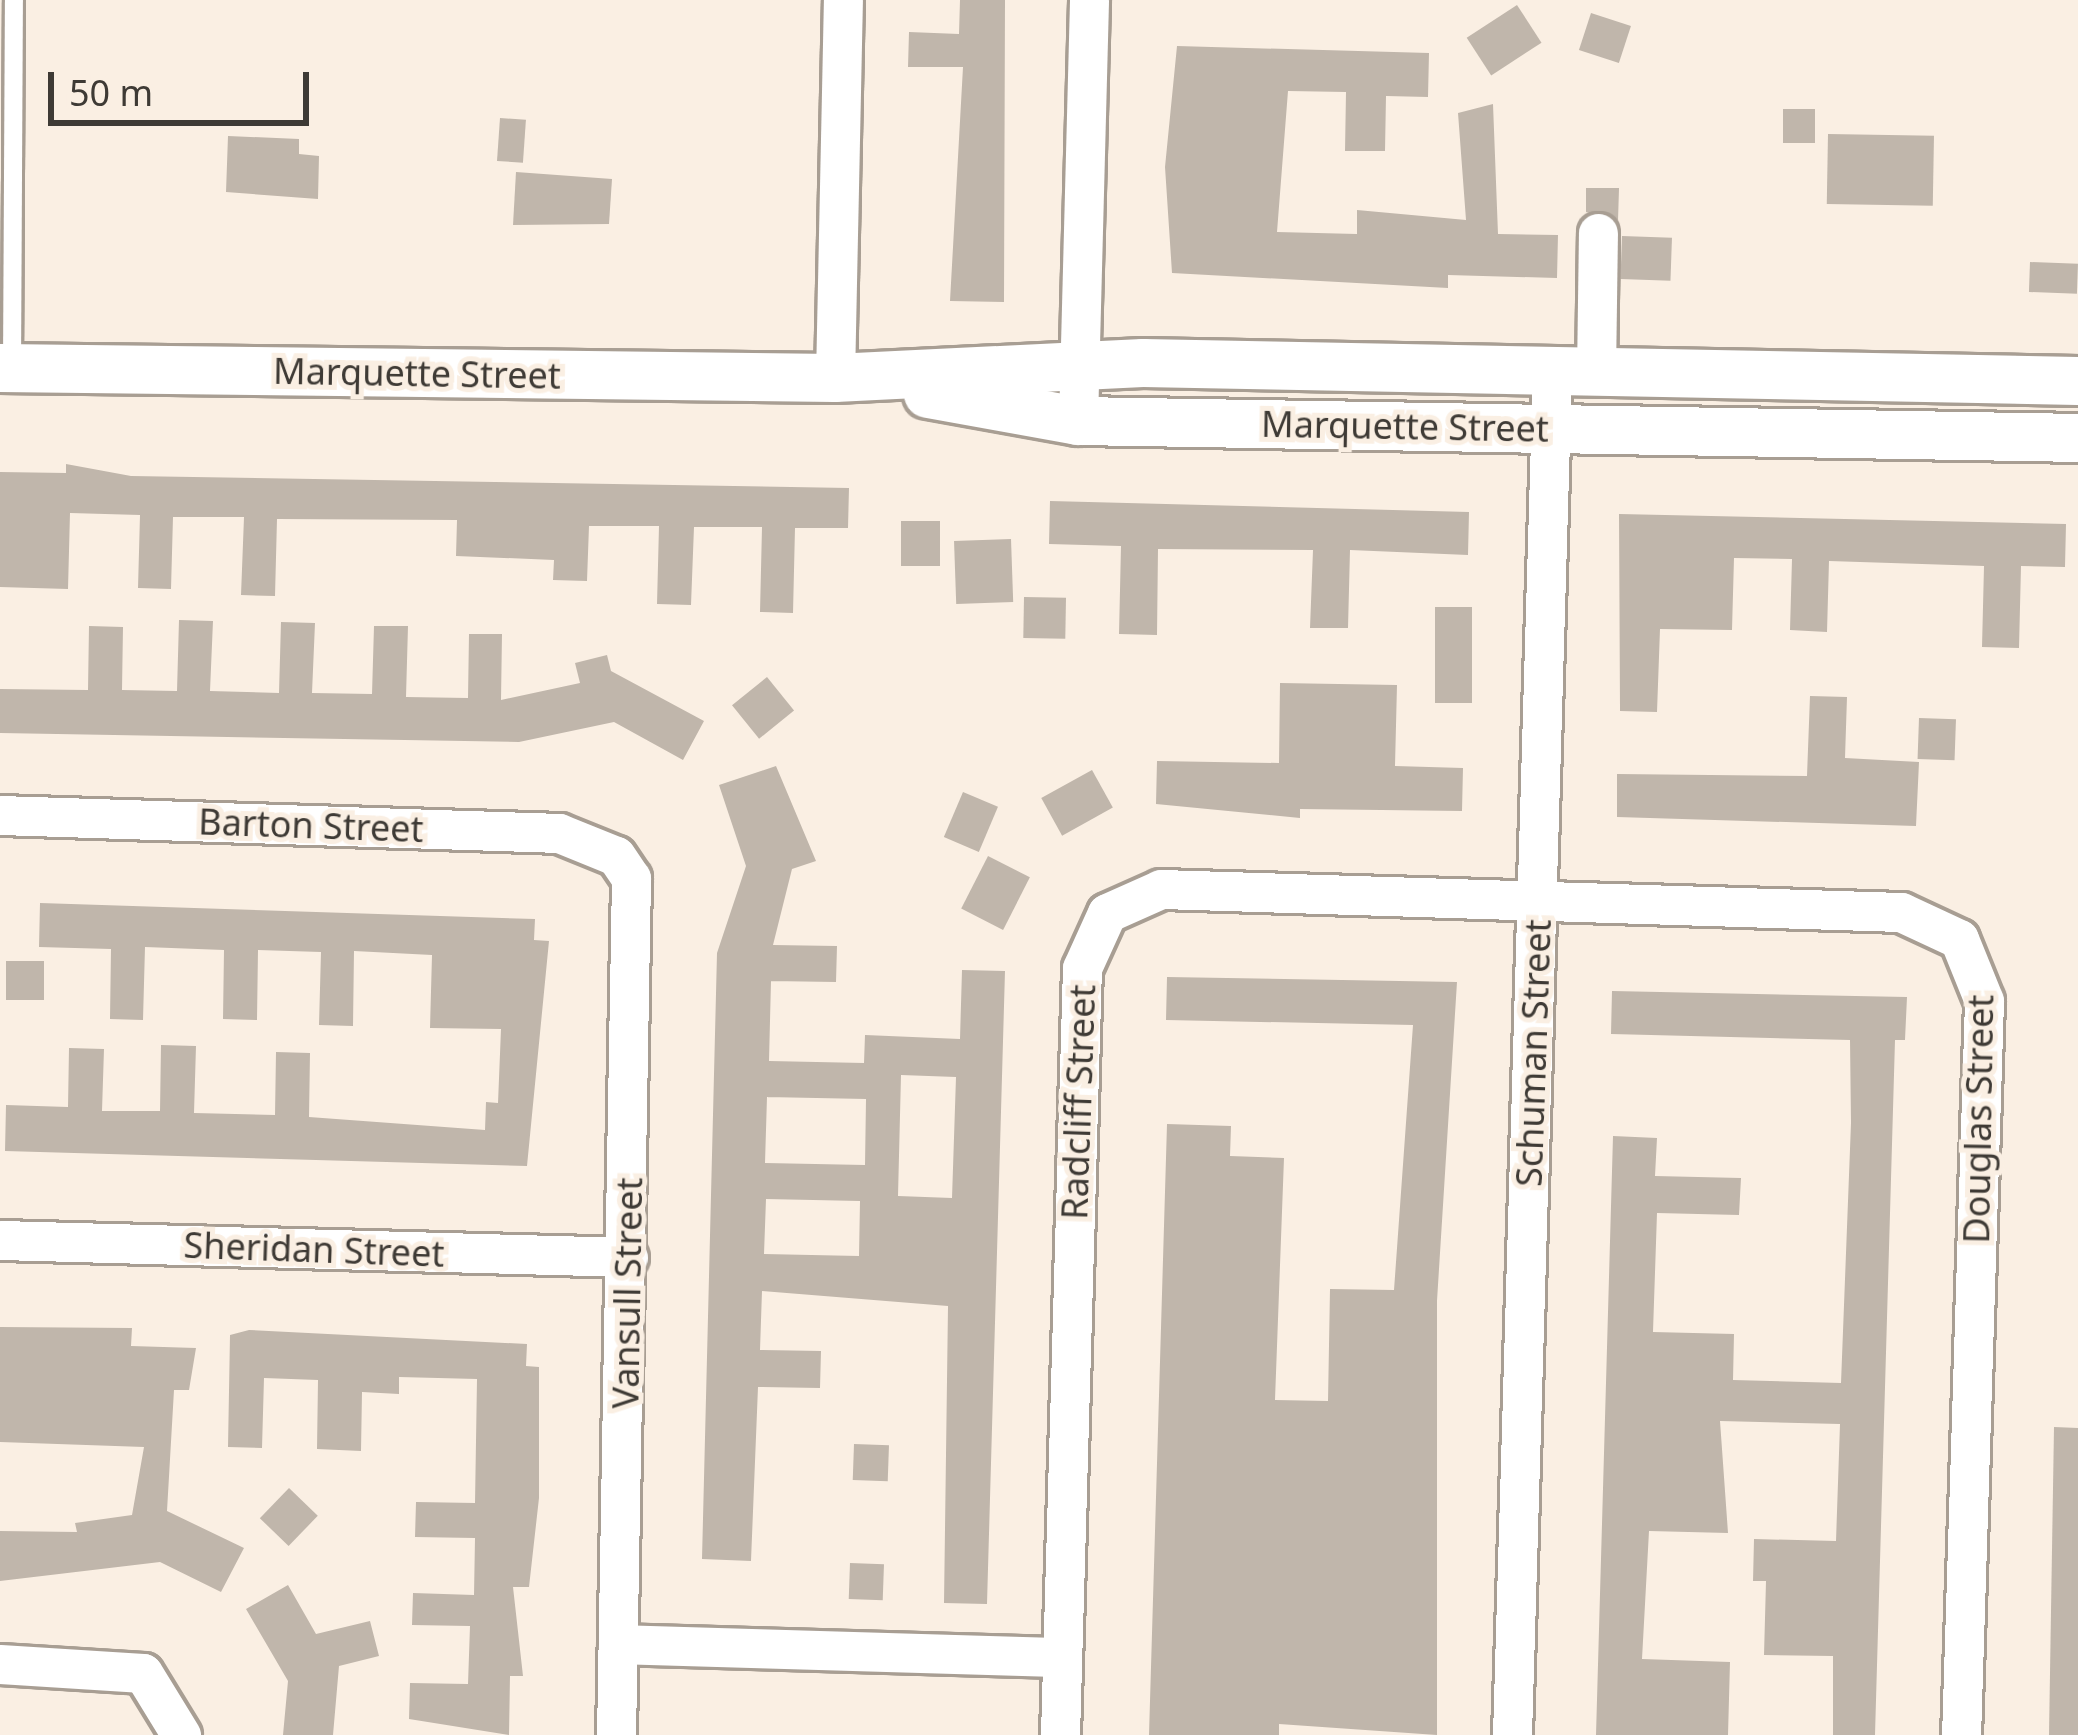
<!DOCTYPE html>
<style>
body{margin:0}
#map{position:relative;width:2078px;height:1735px;overflow:hidden;background:#faefe3;font-family:"Noto Sans",sans-serif}
div>[style]{position:absolute}
.building>*{inset:0;background:#c0b6ab;transform-origin:0 0}
.roads{filter:drop-shadow(3px 0 #a89e93) drop-shadow(-3px 0 #a89e93) drop-shadow(0 3px #a89e93) drop-shadow(0 -3px #a89e93)}
.service>*{height:18px;margin:-9px;padding:0 9px;transform-origin:9px;border-radius:9px;background:#fff}
.minor>*{height:39px;margin:-19.5px;padding:0 19.5px;transform-origin:19.5px;border-radius:19.5px;background:#fff}
.tertiary>*{height:48px;margin:-24px;padding:0 24px;transform-origin:24px;border-radius:24px;background:#fff}
span{translate:-50% -50%;white-space:nowrap;text-align:center;line-height:1.15;-webkit-text-stroke:10px #faefe3;paint-order:stroke}
.street-label{font-size:36px;color:#3e3a35}
.scale{position:absolute;left:48px;top:72px;width:261px;height:54px;box-sizing:border-box;border:6px solid #3e3a35;border-top:0;padding-left:15px;font-size:36px;line-height:42px;white-space:nowrap;color:#3e3a35;-webkit-text-stroke:9px #faefe3;paint-order:stroke}
</style>
<div id="map">
<div class="building">
<div style="clip-path:polygon(960px 0,1005px 0,1004px 302px,950px 301px,963px 67px,908px 67px,909px 32px,959px 34px)"></div>
<div style="left:1517px;top:5px;width:45px;height:60px;rotate:57deg"></div>
<div style="left:1591px;top:13px;width:42px;height:39px;rotate:18deg"></div>
<div style="clip-path:polygon(1177px 46px,1429px 53px,1428px 97px,1386px 96px,1385px 151px,1345px 151px,1346px 92px,1288px 91px,1277px 232px,1357px 234px,1357px 210px,1466px 220px,1458px 113px,1493px 104px,1498px 234px,1558px 235px,1557px 278px,1448px 275px,1448px 288px,1172px 273px,1165px 167px)"></div>
<div style="left:1783px;top:109px;width:32px;height:34px"></div>
<div style="left:500px;top:118px;width:26px;height:43px;rotate:4deg"></div>
<div style="left:1828px;top:134px;width:106px;height:70px;rotate:1deg"></div>
<div style="clip-path:polygon(228px 136px,299px 139px,299px 154px,319px 156px,318px 199px,226px 192px)"></div>
<div style="clip-path:polygon(516px 172px,612px 179px,609px 224px,513px 225px)"></div>
<div style="clip-path:polygon(1586px 188px,1619px 188px,1618px 220px,1586px 212px)"></div>
<div style="left:1622px;top:236px;width:50px;height:43px;rotate:2deg"></div>
<div style="left:2030px;top:262px;width:48px;height:30px;rotate:2deg"></div>
<div style="clip-path:polygon(66px 464px,131px 476px,849px 488px,848px 528px,795px 528px,793px 613px,760px 612px,762px 527px,694px 527px,691px 605px,657px 604px,659px 526px,589px 526px,587px 581px,553px 580px,554px 560px,456px 556px,457px 520px,277px 519px,275px 596px,241px 595px,244px 517px,173px 517px,171px 589px,138px 588px,140px 515px,70px 513px,68px 589px,0 587px,0 472px,66px 473px)"></div>
<div style="clip-path:polygon(1050px 501px,1469px 512px,1468px 555px,1350px 550px,1348px 628px,1310px 628px,1313px 550px,1158px 549px,1157px 635px,1119px 634px,1121px 546px,1049px 544px)"></div>
<div style="clip-path:polygon(1619px 514px,2066px 524px,2065px 567px,2021px 566px,2019px 648px,1982px 647px,1984px 566px,1829px 561px,1827px 632px,1790px 630px,1792px 559px,1734px 558px,1732px 630px,1660px 629px,1657px 712px,1620px 711px)"></div>
<div style="left:940px;top:521px;width:45px;height:39px;rotate:90deg"></div>
<div style="left:1011px;top:539px;width:63px;height:57px;rotate:88deg"></div>
<div style="left:1024px;top:597px;width:42px;height:41px;rotate:1deg"></div>
<div style="left:1435px;top:607px;width:37px;height:96px"></div>
<div style="clip-path:polygon(179px 620px,213px 621px,210px 691px,279px 693px,281px 622px,315px 623px,312px 693px,372px 694px,374px 626px,408px 626px,406px 697px,468px 698px,469px 634px,502px 634px,501px 700px,580px 683px,575px 663px,607px 655px,611px 671px,704px 721px,683px 760px,614px 722px,519px 742px,0 733px,0 689px,88px 690px,89px 626px,123px 627px,122px 690px,177px 691px)"></div>
<div style="left:767px;top:677px;width:43px;height:45px;rotate:51deg"></div>
<div style="clip-path:polygon(1280px 683px,1397px 685px,1395px 766px,1463px 768px,1462px 811px,1300px 809px,1300px 818px,1156px 804px,1157px 761px,1279px 763px)"></div>
<div style="clip-path:polygon(1810px 696px,1847px 697px,1845px 758px,1919px 762px,1916px 826px,1617px 817px,1617px 774px,1807px 776px)"></div>
<div style="left:1919px;top:718px;width:37px;height:41px;rotate:2deg"></div>
<div style="clip-path:polygon(evenodd,776px 766px,816px 861px,792px 869px,773px 945px,837px 946px,836px 982px,771px 981px,769px 1061px,864px 1063px,865px 1035px,960px 1039px,962px 970px,1005px 971px,987px 1604px,944px 1603px,948px 1306px,762px 1291px,760px 1350px,821px 1351px,820px 1388px,758px 1387px,751px 1561px,702px 1559px,717px 953px,746px 866px,719px 785px,776px 766px,901px 1075px,956px 1077px,952px 1198px,898px 1196px,901px 1075px,776px 766px,767px 1097px,866px 1099px,865px 1165px,765px 1163px,767px 1097px,776px 766px,766px 1199px,860px 1201px,859px 1256px,764px 1254px,766px 1199px)"></div>
<div style="left:1092px;top:770px;width:43px;height:58px;rotate:61deg"></div>
<div style="left:963px;top:792px;width:38px;height:49px;rotate:23deg"></div>
<div style="left:988px;top:856px;width:47px;height:59px;rotate:27deg"></div>
<div style="clip-path:polygon(40px 903px,535px 919px,534px 940px,549px 941px,527px 1166px,5px 1151px,6px 1105px,68px 1107px,69px 1048px,104px 1049px,102px 1111px,160px 1111px,161px 1045px,196px 1046px,194px 1113px,275px 1115px,276px 1052px,310px 1053px,309px 1117px,485px 1130px,486px 1102px,498px 1103px,501px 1029px,430px 1028px,432px 955px,354px 951px,353px 1026px,319px 1025px,321px 952px,258px 950px,257px 1020px,223px 1019px,224px 950px,145px 947px,143px 1020px,110px 1019px,111px 949px,39px 947px)"></div>
<div style="left:6px;top:961px;width:38px;height:39px"></div>
<div style="clip-path:polygon(1167px 977px,1457px 982px,1437px 1301px,1437px 1735px,1279px 1724px,1279px 1735px,1149px 1735px,1167px 1124px,1231px 1126px,1230px 1156px,1284px 1158px,1275px 1400px,1328px 1401px,1330px 1289px,1394px 1290px,1413px 1025px,1166px 1020px)"></div>
<div style="clip-path:polygon(1612px 991px,1907px 997px,1905px 1040px,1895px 1040px,1875px 1735px,1833px 1735px,1833px 1656px,1764px 1655px,1766px 1581px,1753px 1581px,1754px 1539px,1836px 1541px,1840px 1424px,1720px 1421px,1728px 1533px,1649px 1531px,1642px 1659px,1730px 1662px,1728px 1735px,1596px 1735px,1613px 1136px,1657px 1138px,1655px 1176px,1741px 1178px,1739px 1215px,1657px 1213px,1653px 1332px,1734px 1334px,1733px 1380px,1841px 1383px,1851px 1123px,1850px 1040px,1611px 1034px)"></div>
<div style="clip-path:polygon(0 1327px,132px 1328px,131px 1346px,196px 1348px,189px 1390px,174px 1390px,167px 1511px,244px 1548px,221px 1592px,160px 1562px,0 1581px,0 1531px,77px 1532px,75px 1523px,132px 1515px,144px 1447px,0 1442px)"></div>
<div style="clip-path:polygon(249px 1330px,527px 1344px,526px 1366px,539px 1367px,539px 1498px,529px 1587px,513px 1587px,523px 1676px,510px 1676px,509px 1735px,409px 1719px,410px 1683px,468px 1684px,470px 1626px,412px 1625px,413px 1593px,474px 1595px,475px 1538px,415px 1537px,416px 1502px,475px 1503px,477px 1379px,399px 1377px,399px 1394px,362px 1392px,361px 1451px,317px 1449px,318px 1380px,264px 1378px,262px 1448px,228px 1447px,230px 1335px)"></div>
<div style="clip-path:polygon(2054px 1427px,2078px 1428px,2078px 1735px,2049px 1735px)"></div>
<div style="left:854px;top:1444px;width:35px;height:36px;rotate:2deg"></div>
<div style="left:289px;top:1488px;width:40px;height:42px;rotate:44deg"></div>
<div style="left:850px;top:1563px;width:34px;height:36px;rotate:2deg"></div>
<div style="clip-path:polygon(288px 1585px,316px 1634px,370px 1621px,379px 1656px,339px 1666px,333px 1735px,283px 1735px,288px 1681px,246px 1609px)"></div>
</div>
<div class="roads">
<div class="service">
<div style="left:12px;top:367px;width:367px;rotate:-89.7deg"></div>
</div>
<div class="minor">
<div style="left:1596px;top:373px;width:140px;rotate:-89.2deg"></div>
<div style="left:835px;top:378px;width:378px;rotate:-88.8deg"></div>
<div style="left:1078px;top:421px;width:421px;rotate:-88.5deg"></div>
<div style="left:0;top:815px;width:559px;rotate:1.84deg"></div>
<div style="left:559px;top:833px;width:61px;rotate:22deg"></div>
<div style="left:616px;top:856px;width:27px;rotate:56deg"></div>
<div style="left:631px;top:878px;width:857px;rotate:91deg"></div>
<div style="left:0;top:1240px;width:628px;rotate:1.55deg"></div>
<div style="left:618px;top:1644px;width:444px;rotate:1.7deg"></div>
<div style="left:0;top:1664px;width:143px;rotate:3.6deg"></div>
<div style="left:143px;top:1673px;width:73px;rotate:58.5deg"></div>
<div style="left:1060px;top:1735px;width:767px;rotate:-88.36deg"></div>
<div style="left:1082px;top:968px;width:60px;rotate:-65.6deg"></div>
<div style="left:1107px;top:913px;width:59px;rotate:-24deg"></div>
<div style="left:1161px;top:889px;width:740px;rotate:1.78deg"></div>
<div style="left:1901px;top:912px;width:64px;rotate:25deg"></div>
<div style="left:1959px;top:939px;width:67px;rotate:68deg"></div>
<div style="left:1984px;top:1001px;width:734px;rotate:91.79deg"></div>
<div style="left:1512px;top:1735px;width:1364px;rotate:-88.32deg"></div>
</div>
<div class="tertiary">
<div style="left:0;top:368px;width:835px;rotate:0.69deg"></div>
<div style="left:835px;top:378px;width:308px;rotate:-2.8deg"></div>
<div style="left:1143px;top:363px;width:935px;rotate:1.1deg"></div>
<div style="left:928px;top:394px;width:152px;rotate:10.2deg"></div>
<div style="left:1078px;top:421px;width:1000px;rotate:0.97deg"></div>
</div>
</div>
<div class="street-label">
<span style="left:417px;top:373px;rotate:1deg">Marquette Street</span>
<span style="left:1405px;top:426px;rotate:1deg">Marquette Street</span>
<span style="left:311px;top:825px;rotate:2deg">Barton Street</span>
<span style="left:1533px;top:1053px;rotate:-88deg">Schuman Street</span>
<span style="left:1078px;top:1102px;rotate:-88deg">Radcliff Street</span>
<span style="left:1978px;top:1119px;rotate:-89deg">Douglas Street</span>
<span style="left:314px;top:1249px;rotate:2deg">Sheridan Street</span>
<span style="left:627px;top:1293px;rotate:-89deg">Vansull Street</span>
</div>
<div class="scale">50 m</div>
</div>
